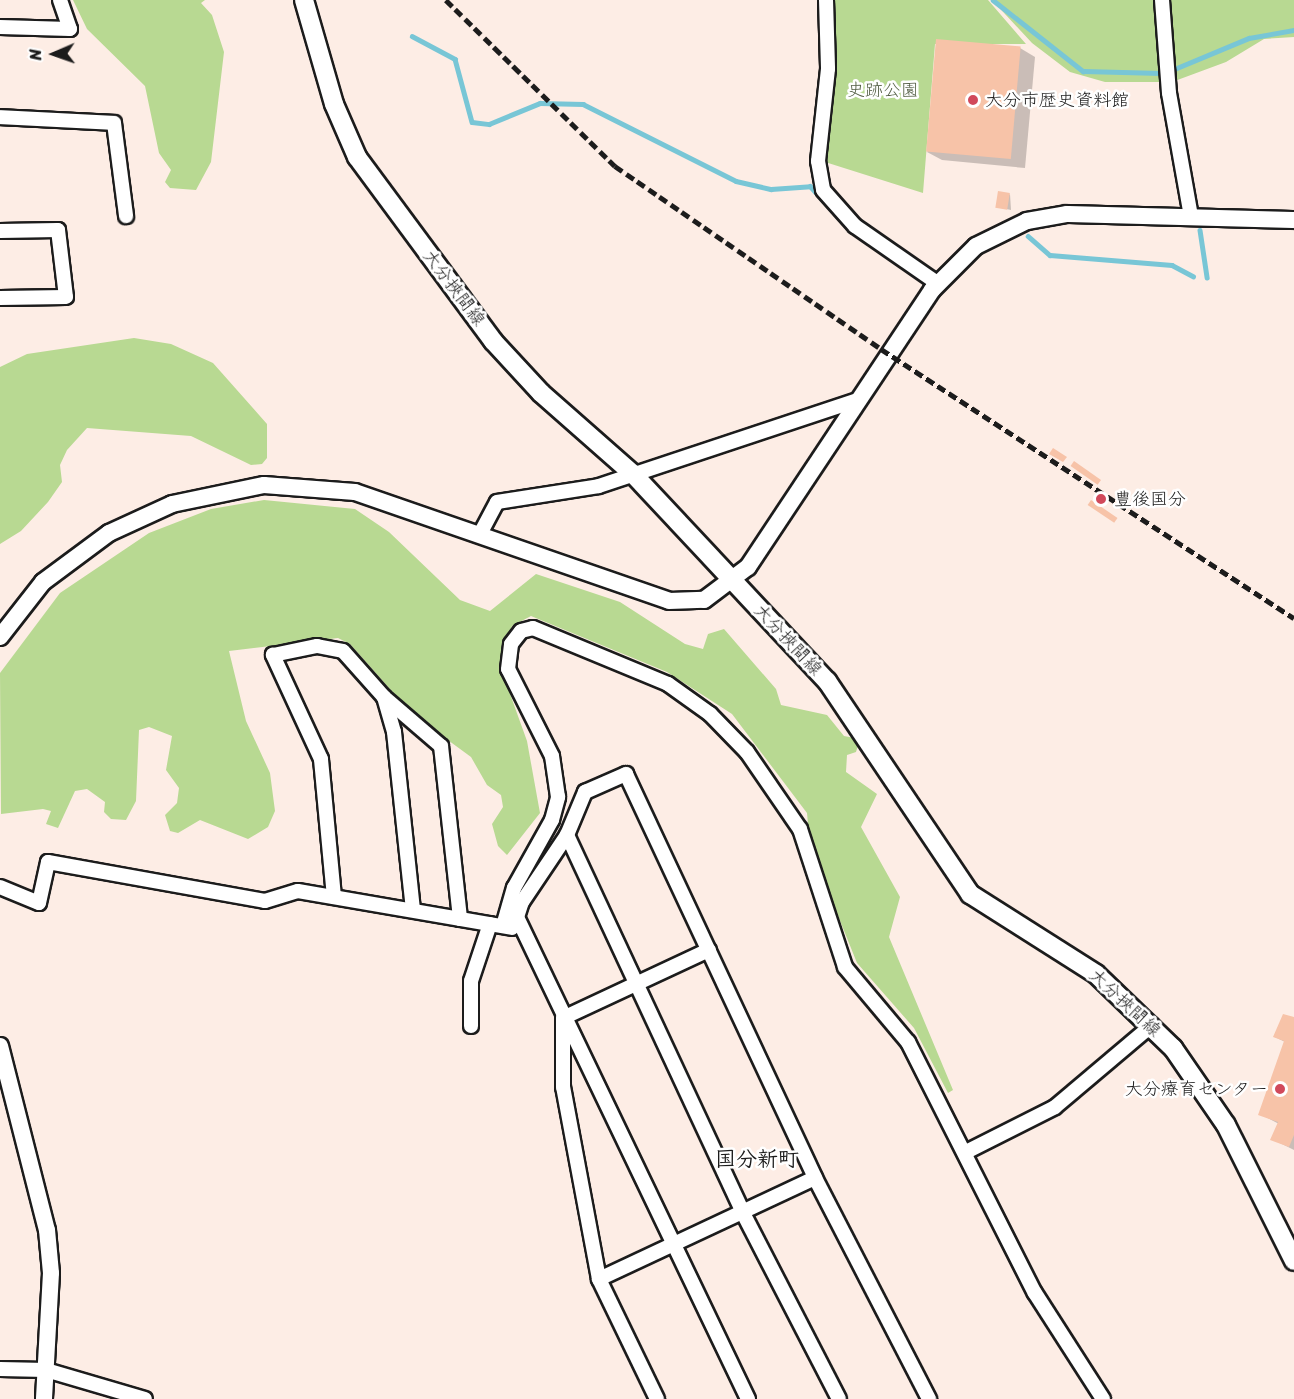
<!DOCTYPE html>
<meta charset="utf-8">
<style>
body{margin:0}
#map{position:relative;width:1294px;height:1399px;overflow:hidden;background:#fdede5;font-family:Sriracha,"Klee One",sans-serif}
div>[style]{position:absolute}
.green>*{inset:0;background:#b8d992}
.shadow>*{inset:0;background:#0003}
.stream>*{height:4.5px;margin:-2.25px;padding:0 2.25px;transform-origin:2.25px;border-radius:2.25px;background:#78c6d6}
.building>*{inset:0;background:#f7c3a8;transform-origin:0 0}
.roads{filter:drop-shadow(2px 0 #1c1c1c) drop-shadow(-2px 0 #1c1c1c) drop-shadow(0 2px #1c1c1c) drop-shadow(0 -2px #1c1c1c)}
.minor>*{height:14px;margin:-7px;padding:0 7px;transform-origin:7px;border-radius:7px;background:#fff}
.tertiary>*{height:16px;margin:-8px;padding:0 8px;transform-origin:8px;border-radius:8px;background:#fff}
.secondary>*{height:18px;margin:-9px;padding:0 9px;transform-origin:9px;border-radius:9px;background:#fff}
.rail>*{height:4.5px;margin-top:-2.25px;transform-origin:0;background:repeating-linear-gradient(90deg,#1c1c1c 0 9px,transparent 0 13.5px)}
.dots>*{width:16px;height:16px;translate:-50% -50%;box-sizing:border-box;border:3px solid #fff;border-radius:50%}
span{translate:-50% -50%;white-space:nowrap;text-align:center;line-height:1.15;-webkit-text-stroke:5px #fff;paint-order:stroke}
.park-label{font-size:18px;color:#535e45}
.poi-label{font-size:18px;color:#1c1c1c}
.left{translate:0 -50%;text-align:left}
.right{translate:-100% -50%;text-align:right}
.street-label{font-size:18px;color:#1c1c1c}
.quarter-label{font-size:21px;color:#1c1c1c;font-weight:700}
.north{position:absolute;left:24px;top:24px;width:60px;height:60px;-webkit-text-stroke:4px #fff;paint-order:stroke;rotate:268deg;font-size:16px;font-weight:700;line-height:24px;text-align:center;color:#1c1c1c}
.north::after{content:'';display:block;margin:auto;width:21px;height:27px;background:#1c1c1c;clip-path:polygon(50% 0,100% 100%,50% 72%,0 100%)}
</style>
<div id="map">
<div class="green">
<div style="clip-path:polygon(73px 0,205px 0,201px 3px,212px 15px,224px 52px,211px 162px,196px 190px,170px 188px,165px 182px,171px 170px,159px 153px,145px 86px,87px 29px)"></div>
<div style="clip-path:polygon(834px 0,988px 0,1026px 44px,935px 44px,923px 193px,825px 162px,833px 109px)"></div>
<div style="clip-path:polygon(992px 0,1294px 0,1294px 37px,1264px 39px,1226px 62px,1172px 82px,1105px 82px,1070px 72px,1032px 43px)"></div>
<div style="clip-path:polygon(134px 338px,171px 344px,213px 363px,267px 424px,267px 458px,262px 464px,251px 465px,191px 436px,87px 428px,67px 450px,60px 465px,62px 482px,48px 502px,21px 531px,0 544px,0 367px,27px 354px)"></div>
<div style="clip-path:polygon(264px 500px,355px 509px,389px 532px,460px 600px,490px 611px,536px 574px,620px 602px,685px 644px,703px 649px,708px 634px,724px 629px,776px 689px,781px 705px,827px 715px,844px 736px,860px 739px,856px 752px,847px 755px,846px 772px,877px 794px,861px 827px,900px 897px,889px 937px,953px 1090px,948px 1093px,914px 1028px,857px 963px,810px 846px,807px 813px,732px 714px,667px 672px,531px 616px,512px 626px,500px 666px,527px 741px,540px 813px,507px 855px,498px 846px,492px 824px,503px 807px,501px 795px,487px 785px,471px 757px,411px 713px,350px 644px,338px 638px,229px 651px,246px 721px,270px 773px,275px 811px,268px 827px,248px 839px,200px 820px,178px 833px,170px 831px,165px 815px,177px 803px,179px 788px,166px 770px,172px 736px,149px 727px,139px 730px,136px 801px,126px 820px,111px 819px,104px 812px,105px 802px,87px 789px,75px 791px,58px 828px,46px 824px,51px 811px,43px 809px,1px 814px,0 673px,60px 593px,149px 533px,211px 509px)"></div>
</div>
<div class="shadow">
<div style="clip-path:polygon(1020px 48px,1035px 57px,1025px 168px,942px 160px,927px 152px)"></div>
<div style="clip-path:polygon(1010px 194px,1011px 210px,997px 207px)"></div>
<div style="clip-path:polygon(1294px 1018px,1294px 1150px,1272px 1139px,1279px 1124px,1260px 1114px,1285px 1042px,1275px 1037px)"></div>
</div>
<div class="stream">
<div style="left:993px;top:0;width:115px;rotate:38.3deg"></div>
<div style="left:1083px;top:71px;width:78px;rotate:1.5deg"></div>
<div style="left:412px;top:36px;width:49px;rotate:28.1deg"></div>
<div style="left:455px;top:59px;width:65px;rotate:74.9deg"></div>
<div style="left:472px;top:122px;width:17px;rotate:7deg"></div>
<div style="left:489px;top:124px;width:55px;rotate:-22.4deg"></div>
<div style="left:540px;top:103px;width:43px;rotate:1.3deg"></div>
<div style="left:583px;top:104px;width:171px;rotate:26.7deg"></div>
<div style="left:736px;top:181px;width:36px;rotate:13deg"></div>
<div style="left:771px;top:189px;width:39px;rotate:-4deg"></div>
<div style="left:810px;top:186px;width:61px;rotate:47.7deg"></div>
<div style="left:1172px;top:70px;width:83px;rotate:-22.6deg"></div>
<div style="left:1249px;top:38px;width:46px;rotate:-10.1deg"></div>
<div style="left:1200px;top:230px;width:48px;rotate:81.5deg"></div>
<div style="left:1028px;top:236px;width:29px;rotate:41deg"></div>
<div style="left:1050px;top:255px;width:122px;rotate:4.7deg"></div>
<div style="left:1172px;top:265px;width:24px;rotate:28deg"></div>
</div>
<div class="building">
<div style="left:936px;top:39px;width:85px;height:113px;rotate:5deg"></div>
<div style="left:998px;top:191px;width:12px;height:17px;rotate:9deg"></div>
<div style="clip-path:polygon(1053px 448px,1067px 457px,1063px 462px,1049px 454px)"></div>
<div style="left:1074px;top:461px;width:33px;height:6px;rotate:35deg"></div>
<div style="left:1091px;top:500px;width:32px;height:6px;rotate:34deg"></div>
<div style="clip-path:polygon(1283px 1014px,1294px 1017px,1294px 1135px,1289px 1147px,1270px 1140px,1278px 1122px,1258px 1115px,1284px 1041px,1273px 1037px)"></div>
</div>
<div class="roads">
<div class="minor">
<div style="left:826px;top:0;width:69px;rotate:88.3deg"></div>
<div style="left:828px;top:69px;width:93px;rotate:96.2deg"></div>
<div style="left:818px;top:161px;width:29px;rotate:80deg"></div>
<div style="left:823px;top:190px;width:48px;rotate:48.4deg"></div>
<div style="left:855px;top:226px;width:100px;rotate:34.8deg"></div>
<div style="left:1162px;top:0;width:93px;rotate:85.7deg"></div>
<div style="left:1169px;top:93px;width:126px;rotate:79.9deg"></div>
<div style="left:0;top:27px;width:70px;rotate:1.6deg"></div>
<div style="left:70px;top:29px;width:31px;rotate:-109deg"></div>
<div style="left:0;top:117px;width:114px;rotate:3deg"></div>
<div style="left:114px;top:123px;width:94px;rotate:82.6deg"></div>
<div style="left:0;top:231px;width:58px;rotate:-1deg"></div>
<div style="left:58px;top:230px;width:67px;rotate:83.2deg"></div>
<div style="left:66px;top:297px;width:66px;rotate:179.1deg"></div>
<div style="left:480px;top:534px;width:36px;rotate:-62deg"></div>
<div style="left:497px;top:502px;width:103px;rotate:-8.9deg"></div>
<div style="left:599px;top:486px;width:273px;rotate:-18.4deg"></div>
<div style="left:384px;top:697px;width:75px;rotate:40.7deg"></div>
<div style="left:441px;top:746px;width:174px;rotate:83.7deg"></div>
<div style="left:567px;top:835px;width:417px;rotate:65deg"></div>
<div style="left:743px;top:1213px;width:209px;rotate:62.7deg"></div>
<div style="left:0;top:887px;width:42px;rotate:22.3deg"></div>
<div style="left:39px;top:903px;width:42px;rotate:-77.6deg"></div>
<div style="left:48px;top:862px;width:220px;rotate:10.2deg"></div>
<div style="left:265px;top:901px;width:34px;rotate:-17deg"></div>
<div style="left:298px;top:891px;width:217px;rotate:9.8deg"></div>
<div style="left:334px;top:897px;width:139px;rotate:-95.4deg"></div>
<div style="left:321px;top:759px;width:115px;rotate:-114.8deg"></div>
<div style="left:273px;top:655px;width:45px;rotate:-11.6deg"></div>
<div style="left:317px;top:646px;width:26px;rotate:11deg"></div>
<div style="left:343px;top:651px;width:62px;rotate:48.3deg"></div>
<div style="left:384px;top:697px;width:36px;rotate:74deg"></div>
<div style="left:394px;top:732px;width:179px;rotate:83.9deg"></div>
<div style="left:503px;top:926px;width:40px;rotate:-74deg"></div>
<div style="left:514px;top:888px;width:78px;rotate:-60.8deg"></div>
<div style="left:552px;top:820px;width:24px;rotate:-75deg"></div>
<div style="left:558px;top:797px;width:41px;rotate:-98.3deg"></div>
<div style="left:552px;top:756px;width:97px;rotate:-116.8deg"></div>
<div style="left:508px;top:669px;width:25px;rotate:-83deg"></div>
<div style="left:511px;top:644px;width:16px;rotate:-52deg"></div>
<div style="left:521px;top:631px;width:12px;rotate:-14deg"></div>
<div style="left:533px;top:628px;width:146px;rotate:22.5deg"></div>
<div style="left:668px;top:684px;width:52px;rotate:35.5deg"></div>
<div style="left:710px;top:714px;width:53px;rotate:45.8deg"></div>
<div style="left:747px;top:752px;width:93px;rotate:55.5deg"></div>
<div style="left:800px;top:829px;width:145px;rotate:71.9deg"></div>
<div style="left:845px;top:967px;width:98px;rotate:50deg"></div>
<div style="left:908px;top:1042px;width:281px;rotate:63.2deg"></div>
<div style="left:1035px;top:1293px;width:126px;rotate:57.3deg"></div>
<div style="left:471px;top:1026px;width:45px;rotate:-90deg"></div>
<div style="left:471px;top:981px;width:60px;rotate:-71.6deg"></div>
<div style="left:966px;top:1152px;width:100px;rotate:-26.8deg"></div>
<div style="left:1055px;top:1107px;width:127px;rotate:-40.2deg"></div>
<div style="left:599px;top:1279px;width:238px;rotate:-25.1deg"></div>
<div style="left:0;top:1369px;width:46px;rotate:1.2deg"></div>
<div style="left:46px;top:1370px;width:103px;rotate:16.3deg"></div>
<div style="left:657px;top:1399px;width:133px;rotate:-115.8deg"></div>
<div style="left:599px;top:1279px;width:195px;rotate:-100.6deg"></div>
<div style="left:563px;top:1087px;width:69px;rotate:-90deg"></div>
<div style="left:563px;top:1018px;width:161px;rotate:-25deg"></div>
<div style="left:748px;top:1399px;width:534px;rotate:-115.61deg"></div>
<div style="left:517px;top:917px;width:16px;rotate:-72deg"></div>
<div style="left:522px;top:902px;width:81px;rotate:-56.1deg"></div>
<div style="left:567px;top:835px;width:47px;rotate:-67.3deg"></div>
<div style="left:585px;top:792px;width:45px;rotate:-23.7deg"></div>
<div style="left:626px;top:774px;width:446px;rotate:64.9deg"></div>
<div style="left:815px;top:1178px;width:249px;rotate:62.7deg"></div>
</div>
<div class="tertiary">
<div style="left:0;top:637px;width:70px;rotate:-52deg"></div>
<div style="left:43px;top:582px;width:82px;rotate:-36.6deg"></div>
<div style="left:109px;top:533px;width:69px;rotate:-24.7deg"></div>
<div style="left:172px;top:504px;width:94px;rotate:-11.7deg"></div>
<div style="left:264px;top:485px;width:91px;rotate:4.4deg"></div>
<div style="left:355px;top:492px;width:332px;rotate:19.1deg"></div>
<div style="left:669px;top:601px;width:35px;rotate:-2deg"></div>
<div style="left:704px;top:600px;width:55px;rotate:-36.9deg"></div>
<div style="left:748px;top:567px;width:333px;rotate:-56.4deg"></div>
<div style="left:932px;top:290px;width:62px;rotate:-45deg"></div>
<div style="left:976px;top:246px;width:57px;rotate:-26.1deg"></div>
<div style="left:1027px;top:221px;width:41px;rotate:-9.9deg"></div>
<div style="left:1067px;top:214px;width:227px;rotate:1.5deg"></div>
<div style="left:0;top:1046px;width:190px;rotate:75.7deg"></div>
<div style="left:47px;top:1230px;width:43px;rotate:84.7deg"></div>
<div style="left:51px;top:1273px;width:126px;rotate:93.2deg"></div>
</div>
<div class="secondary">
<div style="left:304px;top:0;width:108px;rotate:73.9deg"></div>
<div style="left:334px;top:104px;width:58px;rotate:66.5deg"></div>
<div style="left:357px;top:157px;width:229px;rotate:53.5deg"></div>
<div style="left:493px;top:341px;width:71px;rotate:47.3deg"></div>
<div style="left:541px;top:393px;width:123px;rotate:41.4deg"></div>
<div style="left:633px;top:474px;width:284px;rotate:46.9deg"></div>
<div style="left:827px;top:681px;width:257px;rotate:56.1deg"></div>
<div style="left:970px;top:894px;width:149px;rotate:32.4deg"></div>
<div style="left:1096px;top:974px;width:107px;rotate:43.9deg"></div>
<div style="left:1173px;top:1048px;width:93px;rotate:55.5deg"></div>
<div style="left:1226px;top:1125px;width:152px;rotate:63.4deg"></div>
</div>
</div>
<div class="rail">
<div style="left:446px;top:0;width:237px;rotate:44.5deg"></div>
<div style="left:615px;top:166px;width:323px;rotate:34.5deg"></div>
<div style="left:881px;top:349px;width:493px;rotate:33.1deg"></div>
</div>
<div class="dots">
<div style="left:973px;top:100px;background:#d1495b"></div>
<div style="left:1101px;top:499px;background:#d1495b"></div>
<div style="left:1280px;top:1089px;background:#d1495b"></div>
</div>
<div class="park-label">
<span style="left:883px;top:90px">史跡公園</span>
</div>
<div class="poi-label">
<span class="left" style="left:985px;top:100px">大分市歴史資料館</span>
<span class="left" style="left:1114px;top:499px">豊後国分</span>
<span class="right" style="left:1268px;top:1089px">大分療育センター</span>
</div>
<div class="street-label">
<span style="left:454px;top:288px;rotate:53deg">大分挾間線</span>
<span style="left:788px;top:640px;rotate:47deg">大分挾間線</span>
<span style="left:1125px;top:1003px;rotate:43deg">大分挾間線</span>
</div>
<div class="quarter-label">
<span style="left:757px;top:1159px">国分新町</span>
</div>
<div class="north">N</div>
</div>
